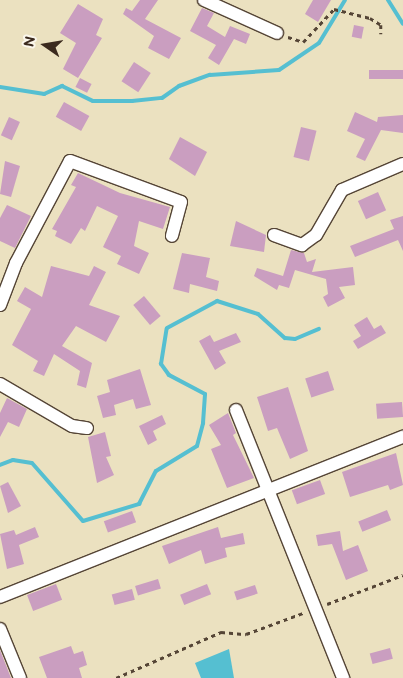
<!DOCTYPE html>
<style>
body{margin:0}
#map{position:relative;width:403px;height:678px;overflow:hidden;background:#ebe1c0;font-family:"Balsamiq Sans",sans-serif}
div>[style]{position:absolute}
.water>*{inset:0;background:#55bfd1}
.stream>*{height:4px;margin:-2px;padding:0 2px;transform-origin:2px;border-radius:2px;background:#55bfd1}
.building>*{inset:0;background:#ca9ec0;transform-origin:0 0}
.path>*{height:2.5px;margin-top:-1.25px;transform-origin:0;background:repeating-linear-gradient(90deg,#554536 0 4px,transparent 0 8px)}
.roads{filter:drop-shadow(1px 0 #554536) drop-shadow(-1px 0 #554536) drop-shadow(0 1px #554536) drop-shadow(0 -1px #554536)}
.street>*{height:12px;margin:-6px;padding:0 6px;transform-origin:6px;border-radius:6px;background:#fff}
span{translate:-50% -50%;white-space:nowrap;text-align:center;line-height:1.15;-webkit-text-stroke:4px #fbf7ec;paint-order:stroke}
.north{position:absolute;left:20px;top:20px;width:50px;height:50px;-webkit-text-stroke:4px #fbf7ec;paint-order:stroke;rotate:283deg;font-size:14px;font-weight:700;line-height:20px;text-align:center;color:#3b2a1e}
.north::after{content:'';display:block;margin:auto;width:18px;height:22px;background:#3b2a1e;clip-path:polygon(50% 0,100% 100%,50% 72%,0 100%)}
</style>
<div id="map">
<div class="water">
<div style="clip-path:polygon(229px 649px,234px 678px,201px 678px,195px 663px)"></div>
</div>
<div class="stream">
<div style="left:388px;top:0;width:28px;rotate:58deg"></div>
<div style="left:0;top:87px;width:45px;rotate:9deg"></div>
<div style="left:44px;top:94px;width:20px;rotate:-24deg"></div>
<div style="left:62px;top:86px;width:34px;rotate:26deg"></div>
<div style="left:93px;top:101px;width:39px"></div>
<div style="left:132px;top:101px;width:30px;rotate:-6deg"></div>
<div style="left:162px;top:98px;width:21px;rotate:-35deg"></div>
<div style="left:179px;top:86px;width:33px;rotate:-20deg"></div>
<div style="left:210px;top:75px;width:69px;rotate:-4.1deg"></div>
<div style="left:279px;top:70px;width:48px;rotate:-34deg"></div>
<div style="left:319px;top:43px;width:50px;rotate:-58.8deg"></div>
<div style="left:0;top:465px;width:14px;rotate:-21deg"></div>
<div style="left:13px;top:460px;width:19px;rotate:9deg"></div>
<div style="left:32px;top:463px;width:77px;rotate:48.7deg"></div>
<div style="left:83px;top:521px;width:59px;rotate:-16.9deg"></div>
<div style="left:139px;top:504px;width:37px;rotate:-63deg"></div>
<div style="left:156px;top:471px;width:48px;rotate:-31.4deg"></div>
<div style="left:197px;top:446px;width:24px;rotate:-75deg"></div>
<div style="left:203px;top:423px;width:29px;rotate:-86deg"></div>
<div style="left:205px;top:394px;width:41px;rotate:-152.2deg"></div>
<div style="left:169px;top:375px;width:14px;rotate:-126deg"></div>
<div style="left:161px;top:364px;width:36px;rotate:-81deg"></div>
<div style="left:167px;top:328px;width:57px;rotate:-28.4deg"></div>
<div style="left:217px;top:301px;width:43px;rotate:17.6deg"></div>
<div style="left:258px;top:314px;width:36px;rotate:42deg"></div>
<div style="left:285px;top:338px;width:10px;rotate:6deg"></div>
<div style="left:295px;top:339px;width:26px;rotate:-23deg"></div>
</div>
<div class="building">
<div style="clip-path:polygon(140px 0,158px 0,145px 19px,181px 38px,169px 59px,148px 48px,154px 36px,123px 14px,126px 8px,132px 11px)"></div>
<div style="clip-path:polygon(313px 0,331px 0,318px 22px,305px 14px)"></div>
<div style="clip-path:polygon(78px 4px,103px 19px,96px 35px,102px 38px,78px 78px,63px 69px,76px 43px,60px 33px)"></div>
<div style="clip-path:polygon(202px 8px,214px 13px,207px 26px,225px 37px,230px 26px,250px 34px,246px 44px,234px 39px,219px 65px,208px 58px,216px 45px,190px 31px)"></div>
<div style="left:354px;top:25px;width:10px;height:12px;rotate:11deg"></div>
<div style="left:134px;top:62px;width:20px;height:23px;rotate:33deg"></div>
<div style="left:403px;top:70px;width:9px;height:34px;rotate:90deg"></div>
<div style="left:80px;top:78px;width:13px;height:10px;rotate:27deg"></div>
<div style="left:64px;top:102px;width:29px;height:17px;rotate:29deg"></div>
<div style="clip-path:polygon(355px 112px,377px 122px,378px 117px,403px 115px,403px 133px,381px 130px,365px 161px,356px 157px,365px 139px,347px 131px)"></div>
<div style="left:9px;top:117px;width:12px;height:20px;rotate:24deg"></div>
<div style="left:301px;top:127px;width:16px;height:31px;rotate:14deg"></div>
<div style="clip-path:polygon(180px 137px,207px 152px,195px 176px,169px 159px)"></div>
<div style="clip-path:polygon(5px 161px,20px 166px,11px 197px,0 194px)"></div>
<div style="clip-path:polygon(78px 173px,120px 193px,170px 207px,163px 229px,139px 221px,134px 246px,149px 253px,139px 274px,117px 264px,121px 256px,103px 247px,118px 216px,97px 206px,85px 231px,81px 228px,71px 244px,55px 236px,57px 231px,52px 229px,76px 187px,71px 185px)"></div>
<div style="left:378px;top:192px;width:20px;height:22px;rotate:66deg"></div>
<div style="clip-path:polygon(7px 205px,31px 216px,15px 248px,0 241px,0 218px)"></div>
<div style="clip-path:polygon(403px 216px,403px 251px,398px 240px,355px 257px,350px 246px,394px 229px,390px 220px)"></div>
<div style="clip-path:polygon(236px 221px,266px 235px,264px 252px,230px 246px)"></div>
<div style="clip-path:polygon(291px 250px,304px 253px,307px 262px,316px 259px,312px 272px,353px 267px,355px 285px,339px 287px,345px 298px,328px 307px,323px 297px,328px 294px,326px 279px,295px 270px,289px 288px,279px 285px,277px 290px,254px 276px,257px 268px,283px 276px)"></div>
<div style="clip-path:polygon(182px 253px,210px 258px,206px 277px,219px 281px,217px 291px,190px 284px,189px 293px,173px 289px)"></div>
<div style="clip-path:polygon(51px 266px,89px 276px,94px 266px,106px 272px,89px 305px,120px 316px,106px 342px,76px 326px,62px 346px,92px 363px,86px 388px,77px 385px,80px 371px,54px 354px,44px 376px,33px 371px,38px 361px,12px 345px,31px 309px,17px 301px,25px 287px,42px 297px)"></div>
<div style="left:144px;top:296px;width:26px;height:14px;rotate:50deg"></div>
<div style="clip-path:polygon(367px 317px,374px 329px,381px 325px,386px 333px,358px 349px,353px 341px,361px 336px,354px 325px)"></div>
<div style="clip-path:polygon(236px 333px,241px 342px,219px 351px,226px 363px,215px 370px,199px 341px,210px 335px,214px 342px)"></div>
<div style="clip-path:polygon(140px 369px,151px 405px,136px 409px,133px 399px,114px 405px,116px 415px,103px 418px,97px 396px,110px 392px,107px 380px)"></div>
<div style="left:328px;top:371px;width:20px;height:24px;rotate:72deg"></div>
<div style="clip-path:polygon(288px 387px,308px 451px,290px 459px,277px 428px,268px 431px,257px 397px)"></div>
<div style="clip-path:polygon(7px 398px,27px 409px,19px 427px,8px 422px,0 437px,0 413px)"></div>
<div style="left:402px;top:402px;width:15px;height:26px;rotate:86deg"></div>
<div style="clip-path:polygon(228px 413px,236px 433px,233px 435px,254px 478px,227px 488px,211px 449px,221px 445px,209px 425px)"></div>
<div style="clip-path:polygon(162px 415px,166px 424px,153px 431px,157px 440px,148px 445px,139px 426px)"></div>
<div style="clip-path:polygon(105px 432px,111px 456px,106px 457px,114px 475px,97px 483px,88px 437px)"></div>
<div style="clip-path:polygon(396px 453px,403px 485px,390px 490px,388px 485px,350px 497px,342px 472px)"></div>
<div style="left:320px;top:480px;width:15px;height:30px;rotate:70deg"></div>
<div style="clip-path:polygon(8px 482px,21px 506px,8px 513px,0 486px)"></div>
<div style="left:387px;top:510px;width:11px;height:31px;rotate:68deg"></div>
<div style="left:132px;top:511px;width:12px;height:30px;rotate:70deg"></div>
<div style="clip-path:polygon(35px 527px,39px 537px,19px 545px,24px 564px,7px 569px,0 534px,14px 530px,16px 535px)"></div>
<div style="clip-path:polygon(218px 527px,221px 538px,243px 533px,245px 544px,225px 548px,227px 557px,205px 564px,201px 550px,169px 564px,162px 546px)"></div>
<div style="clip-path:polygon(340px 531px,343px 551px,358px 545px,368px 571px,346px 580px,332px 544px,318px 546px,316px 535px)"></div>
<div style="left:158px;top:579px;width:10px;height:24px;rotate:73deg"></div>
<div style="left:56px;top:584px;width:17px;height:31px;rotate:69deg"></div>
<div style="left:207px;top:584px;width:11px;height:29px;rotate:68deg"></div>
<div style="left:255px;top:585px;width:9px;height:22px;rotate:72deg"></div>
<div style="left:132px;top:589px;width:11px;height:21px;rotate:75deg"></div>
<div style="clip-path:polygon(71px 646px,74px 654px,83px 651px,87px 665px,79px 668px,82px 678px,47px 678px,39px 657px)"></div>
<div style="left:390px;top:648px;width:11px;height:21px;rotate:75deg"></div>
<div style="clip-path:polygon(0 650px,11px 678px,0 678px)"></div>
</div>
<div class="path">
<div style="left:288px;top:37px;width:16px;rotate:18deg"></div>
<div style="left:303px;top:42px;width:45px;rotate:-46.8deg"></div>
<div style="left:334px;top:9px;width:37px;rotate:14deg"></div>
<div style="left:370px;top:18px;width:13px;rotate:32deg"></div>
<div style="left:381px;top:25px;width:9px;rotate:90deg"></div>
<div style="left:327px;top:604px;width:81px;rotate:-20.9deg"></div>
<div style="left:116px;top:678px;width:115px;rotate:-23.7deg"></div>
<div style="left:221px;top:632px;width:25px;rotate:5deg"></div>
<div style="left:246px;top:634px;width:61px;rotate:-20.2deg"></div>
</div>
<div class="roads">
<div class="street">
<div style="left:204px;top:0;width:80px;rotate:24.3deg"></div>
<div style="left:274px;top:235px;width:30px;rotate:20deg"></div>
<div style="left:302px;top:245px;width:17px;rotate:-36deg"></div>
<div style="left:316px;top:235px;width:52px;rotate:-60deg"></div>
<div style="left:342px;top:190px;width:66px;rotate:-23.1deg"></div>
<div style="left:0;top:305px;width:45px;rotate:-69.1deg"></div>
<div style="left:16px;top:263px;width:115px;rotate:-62.1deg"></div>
<div style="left:70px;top:161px;width:118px;rotate:20.3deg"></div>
<div style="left:181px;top:202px;width:35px;rotate:105deg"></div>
<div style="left:0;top:384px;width:83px;rotate:30.3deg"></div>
<div style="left:72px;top:426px;width:15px;rotate:8deg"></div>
<div style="left:236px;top:410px;width:289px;rotate:68.2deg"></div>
<div style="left:0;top:597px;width:434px;rotate:-21.7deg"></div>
<div style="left:0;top:629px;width:53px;rotate:67.8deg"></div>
</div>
</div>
<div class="north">N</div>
</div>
